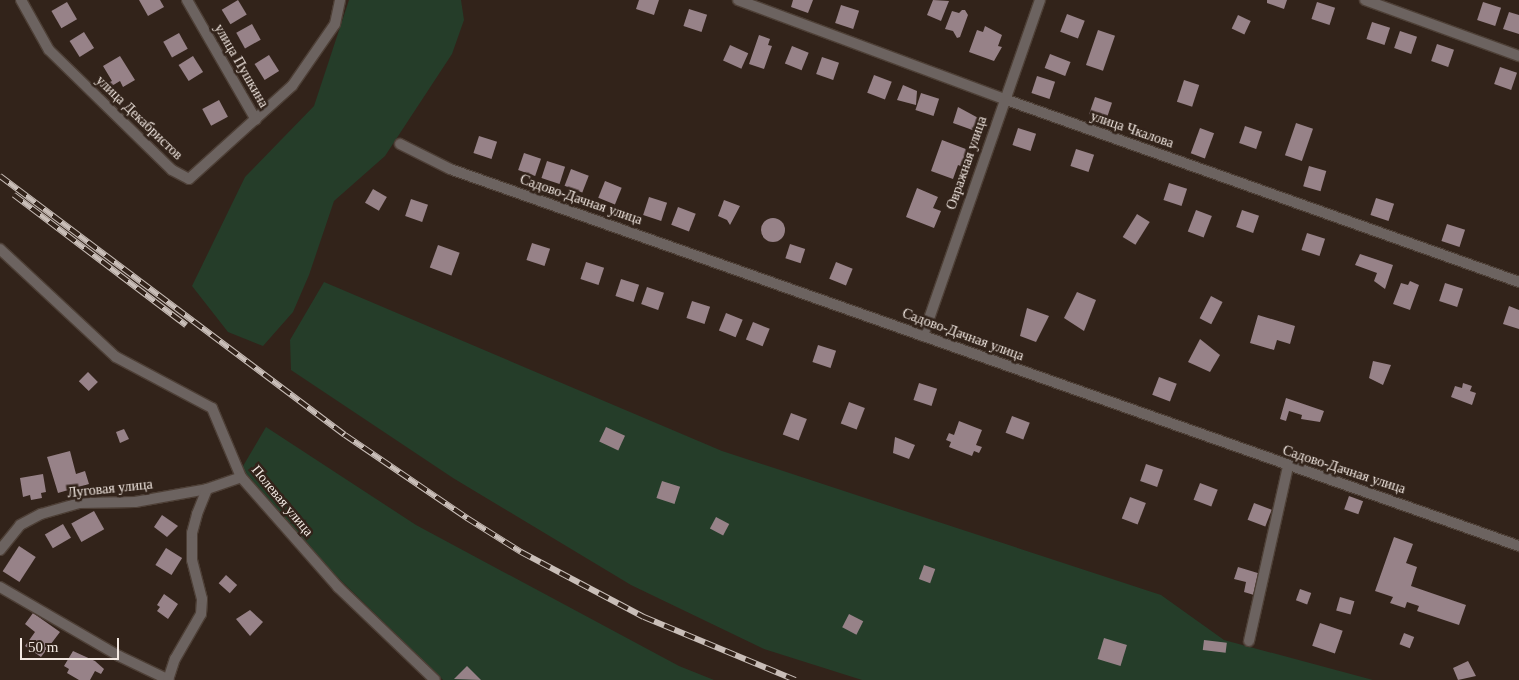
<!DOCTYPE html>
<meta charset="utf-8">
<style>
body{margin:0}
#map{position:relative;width:1519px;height:680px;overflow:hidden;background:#32231a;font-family:Georgia,serif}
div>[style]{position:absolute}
.green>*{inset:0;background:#253d29}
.building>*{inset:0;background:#978288;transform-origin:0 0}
.round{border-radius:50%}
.roads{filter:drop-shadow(1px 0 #4d3f36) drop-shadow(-1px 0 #4d3f36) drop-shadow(0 1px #4d3f36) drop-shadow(0 -1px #4d3f36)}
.minor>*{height:10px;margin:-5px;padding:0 5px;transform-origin:5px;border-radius:5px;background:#6c6360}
.rail>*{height:5.5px;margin-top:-2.75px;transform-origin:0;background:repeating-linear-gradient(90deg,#32231a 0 11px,#c9beb8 0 22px);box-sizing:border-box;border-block:1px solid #c9beb8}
span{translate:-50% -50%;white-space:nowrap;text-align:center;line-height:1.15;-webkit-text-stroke:5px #32231a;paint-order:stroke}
.street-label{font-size:14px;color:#f2e8e2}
.scale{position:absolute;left:20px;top:638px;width:99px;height:22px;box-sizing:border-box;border:2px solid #f2e8e2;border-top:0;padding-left:6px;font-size:15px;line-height:18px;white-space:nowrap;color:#f2e8e2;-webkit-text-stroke:4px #32231a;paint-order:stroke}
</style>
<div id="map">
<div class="green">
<div style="clip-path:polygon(349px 0,461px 0,464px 20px,452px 54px,385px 156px,334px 201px,309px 275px,293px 312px,263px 346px,228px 332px,192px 286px,245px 177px,314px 106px)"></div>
<div style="clip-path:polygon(324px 282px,722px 451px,1161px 595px,1224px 640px,1373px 680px,862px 680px,764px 649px,631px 585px,453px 478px,291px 370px,290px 340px)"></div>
<div style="clip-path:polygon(266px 427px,416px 525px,679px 666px,714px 680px,443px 680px,236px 478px)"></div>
</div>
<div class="building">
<div style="clip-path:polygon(139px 0,160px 0,164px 7px,148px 16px)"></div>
<div style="left:238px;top:0;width:17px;height:19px;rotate:59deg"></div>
<div style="clip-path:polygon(639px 0,659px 0,654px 15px,636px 9px)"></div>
<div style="clip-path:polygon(793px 0,813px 0,808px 13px,791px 7px)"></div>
<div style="clip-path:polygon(933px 0,949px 1px,941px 21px,927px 15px)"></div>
<div style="clip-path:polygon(1267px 0,1287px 0,1284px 9px,1267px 3px)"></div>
<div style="left:67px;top:2px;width:20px;height:18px;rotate:60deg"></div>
<div style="left:1317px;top:2px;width:19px;height:18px;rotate:18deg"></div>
<div style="left:1483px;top:2px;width:19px;height:19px;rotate:18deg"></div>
<div style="left:841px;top:5px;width:19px;height:19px;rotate:18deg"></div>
<div style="left:689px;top:9px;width:19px;height:18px;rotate:18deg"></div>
<div style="clip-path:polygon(962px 10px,965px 10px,968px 15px,960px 37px,957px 38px,953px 31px,945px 29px,952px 11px,959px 13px)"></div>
<div style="clip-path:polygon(1509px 12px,1519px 15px,1519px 34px,1503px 29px)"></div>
<div style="left:1067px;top:14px;width:19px;height:19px;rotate:21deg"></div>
<div style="left:1238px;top:15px;width:14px;height:15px;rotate:25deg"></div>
<div style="left:1372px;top:22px;width:19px;height:18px;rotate:18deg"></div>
<div style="left:252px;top:24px;width:18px;height:18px;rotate:61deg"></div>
<div style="clip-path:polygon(985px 26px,1002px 35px,998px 46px,1002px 47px,994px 61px,969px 52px,977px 30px,983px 32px)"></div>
<div style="left:1098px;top:30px;width:18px;height:37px;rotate:19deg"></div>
<div style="left:1400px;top:31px;width:18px;height:18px;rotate:19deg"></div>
<div style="left:84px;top:32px;width:19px;height:17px;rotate:58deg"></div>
<div style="left:179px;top:33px;width:18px;height:18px;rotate:61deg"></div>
<div style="clip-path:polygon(759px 35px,770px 39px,768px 45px,772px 46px,764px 69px,749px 64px)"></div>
<div style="left:1437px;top:44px;width:18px;height:18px;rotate:19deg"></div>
<div style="left:730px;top:45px;width:20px;height:17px;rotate:24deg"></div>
<div style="left:792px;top:46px;width:18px;height:19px;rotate:22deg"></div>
<div style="left:1050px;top:54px;width:22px;height:15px;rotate:21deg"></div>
<div style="left:269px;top:55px;width:19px;height:17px;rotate:58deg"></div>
<div style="clip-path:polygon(120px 56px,135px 80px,123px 87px,120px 81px,110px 87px,108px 83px,112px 81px,103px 66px)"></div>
<div style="left:193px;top:56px;width:19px;height:17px;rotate:58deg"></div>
<div style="left:822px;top:57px;width:18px;height:18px;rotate:19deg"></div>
<div style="left:1500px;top:67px;width:18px;height:18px;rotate:19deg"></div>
<div style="left:874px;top:75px;width:19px;height:19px;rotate:21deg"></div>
<div style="left:1037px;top:76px;width:19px;height:18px;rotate:18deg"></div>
<div style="left:1184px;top:80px;width:16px;height:23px;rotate:18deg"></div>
<div style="clip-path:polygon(903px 85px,917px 91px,916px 105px,897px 100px)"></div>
<div style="left:921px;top:93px;width:19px;height:18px;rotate:18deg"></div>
<div style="left:1095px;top:97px;width:18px;height:18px;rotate:19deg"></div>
<div style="left:219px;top:100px;width:19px;height:19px;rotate:62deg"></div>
<div style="clip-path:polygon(958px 107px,982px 120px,978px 132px,953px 123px)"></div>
<div style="left:1296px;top:123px;width:18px;height:34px;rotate:19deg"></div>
<div style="left:1245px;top:126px;width:18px;height:18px;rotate:19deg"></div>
<div style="left:1018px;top:128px;width:19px;height:18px;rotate:18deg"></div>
<div style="left:1200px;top:128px;width:15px;height:27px;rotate:20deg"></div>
<div style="left:479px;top:136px;width:19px;height:18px;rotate:18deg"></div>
<div style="clip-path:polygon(942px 140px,971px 151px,965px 168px,958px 165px,953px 179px,931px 171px)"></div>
<div style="left:1076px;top:149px;width:19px;height:18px;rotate:18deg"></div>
<div style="left:524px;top:153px;width:18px;height:18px;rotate:19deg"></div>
<div style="left:547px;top:161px;width:19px;height:18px;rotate:18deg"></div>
<div style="left:1309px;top:166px;width:18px;height:21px;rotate:16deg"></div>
<div style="left:571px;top:169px;width:19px;height:18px;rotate:21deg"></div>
<div style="left:605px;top:181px;width:18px;height:18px;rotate:22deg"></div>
<div style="left:1169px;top:183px;width:19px;height:18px;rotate:18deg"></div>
<div style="clip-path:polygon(917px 188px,938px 197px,933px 208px,941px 211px,934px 228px,906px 217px)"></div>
<div style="left:373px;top:189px;width:16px;height:16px;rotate:30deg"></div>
<div style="left:649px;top:197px;width:19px;height:19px;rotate:18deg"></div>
<div style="left:1376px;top:198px;width:19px;height:18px;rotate:18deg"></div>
<div style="left:411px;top:199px;width:18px;height:18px;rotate:19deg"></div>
<div style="clip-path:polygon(724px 200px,740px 206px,730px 225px,727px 220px,718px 216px)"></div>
<div style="left:678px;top:207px;width:19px;height:19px;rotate:21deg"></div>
<div style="left:1196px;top:210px;width:17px;height:23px;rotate:21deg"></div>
<div style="left:1242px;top:210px;width:18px;height:18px;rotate:19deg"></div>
<div style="left:1137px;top:214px;width:15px;height:27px;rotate:32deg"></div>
<div class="round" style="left:761px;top:218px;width:24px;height:24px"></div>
<div style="left:1447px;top:224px;width:19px;height:18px;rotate:18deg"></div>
<div style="left:1307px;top:233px;width:19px;height:18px;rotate:18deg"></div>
<div style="left:532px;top:243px;width:19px;height:18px;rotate:18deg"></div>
<div style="left:790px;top:244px;width:16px;height:15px;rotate:18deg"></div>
<div style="left:438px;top:245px;width:23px;height:24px;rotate:20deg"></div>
<div style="clip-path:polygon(1360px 254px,1393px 265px,1385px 289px,1374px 281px,1377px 273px,1355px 265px)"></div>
<div style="left:586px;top:262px;width:19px;height:18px;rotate:18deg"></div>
<div style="left:836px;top:262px;width:18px;height:18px;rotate:22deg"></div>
<div style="left:621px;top:279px;width:19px;height:18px;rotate:18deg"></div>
<div style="clip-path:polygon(1410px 281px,1419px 285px,1410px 310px,1393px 304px,1401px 283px,1408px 285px)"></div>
<div style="left:1445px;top:283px;width:19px;height:19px;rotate:18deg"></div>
<div style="left:647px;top:287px;width:18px;height:18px;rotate:19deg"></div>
<div style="clip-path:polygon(1077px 292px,1096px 300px,1084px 331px,1064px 318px)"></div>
<div style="left:1211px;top:296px;width:13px;height:25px;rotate:27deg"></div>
<div style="left:692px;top:301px;width:19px;height:18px;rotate:18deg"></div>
<div style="clip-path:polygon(1509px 306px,1519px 310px,1519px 329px,1503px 324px)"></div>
<div style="clip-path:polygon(1027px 308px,1049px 316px,1036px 342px,1020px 336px)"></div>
<div style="left:726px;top:313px;width:18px;height:19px;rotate:22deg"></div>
<div style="clip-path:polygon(1258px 315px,1295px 326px,1290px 344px,1277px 340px,1274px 350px,1250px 343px)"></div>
<div style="left:753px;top:322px;width:18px;height:19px;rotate:22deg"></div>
<div style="clip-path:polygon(1200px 339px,1220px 355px,1210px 372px,1188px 362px)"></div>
<div style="left:818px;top:345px;width:19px;height:18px;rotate:18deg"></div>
<div style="clip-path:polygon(1373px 361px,1391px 365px,1383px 385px,1369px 378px)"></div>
<div style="left:88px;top:372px;width:14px;height:13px;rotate:45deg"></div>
<div style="left:1159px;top:377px;width:19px;height:19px;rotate:21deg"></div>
<div style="left:919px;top:383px;width:19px;height:18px;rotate:18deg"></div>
<div style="clip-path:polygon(1463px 383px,1472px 386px,1470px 391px,1476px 393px,1472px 405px,1451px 397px,1455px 386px,1462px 388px)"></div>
<div style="clip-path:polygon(1286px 398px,1324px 411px,1320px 422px,1301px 419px,1302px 415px,1289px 411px,1286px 421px,1280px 419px)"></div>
<div style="left:849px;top:402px;width:17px;height:23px;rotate:21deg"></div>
<div style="left:791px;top:413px;width:17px;height:23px;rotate:21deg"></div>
<div style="left:1012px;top:416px;width:19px;height:18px;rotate:21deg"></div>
<div style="clip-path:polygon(959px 421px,982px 430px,976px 445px,982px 447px,979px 453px,974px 451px,972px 456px,949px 447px,951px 442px,946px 440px,949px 433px,954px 435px)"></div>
<div style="left:606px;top:427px;width:21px;height:16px;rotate:25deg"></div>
<div style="clip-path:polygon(124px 429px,129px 439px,120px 443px,116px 432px)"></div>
<div style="clip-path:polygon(895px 437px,915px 445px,909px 459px,893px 453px)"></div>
<div style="clip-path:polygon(70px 451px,76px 474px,85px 471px,89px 484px,58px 493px,47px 457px)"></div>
<div style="left:1146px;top:464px;width:18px;height:18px;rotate:19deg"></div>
<div style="clip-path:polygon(43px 474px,46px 492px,41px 493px,42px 498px,31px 500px,30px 495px,23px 497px,20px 478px)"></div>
<div style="left:662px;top:481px;width:19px;height:18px;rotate:18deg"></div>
<div style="left:1200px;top:483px;width:19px;height:18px;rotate:21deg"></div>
<div style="left:1349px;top:496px;width:15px;height:14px;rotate:20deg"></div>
<div style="left:1130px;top:497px;width:17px;height:23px;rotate:21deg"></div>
<div style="left:1254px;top:503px;width:19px;height:18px;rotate:21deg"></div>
<div style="left:94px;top:511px;width:21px;height:26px;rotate:61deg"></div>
<div style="clip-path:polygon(162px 515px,178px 526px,167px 537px,154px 527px)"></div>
<div style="left:716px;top:517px;width:15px;height:13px;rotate:28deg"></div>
<div style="left:63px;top:524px;width:16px;height:21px;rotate:60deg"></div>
<div style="clip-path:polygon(1394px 537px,1413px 544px,1406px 563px,1417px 567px,1411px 586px,1466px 605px,1459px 625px,1417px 611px,1419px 606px,1407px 602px,1405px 608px,1390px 603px,1393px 597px,1375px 591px)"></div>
<div style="left:19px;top:546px;width:20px;height:30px;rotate:33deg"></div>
<div style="left:166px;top:548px;width:19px;height:20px;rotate:32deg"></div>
<div style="left:924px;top:565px;width:12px;height:15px;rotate:20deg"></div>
<div style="clip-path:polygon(1238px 567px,1261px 574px,1254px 595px,1244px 592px,1246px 582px,1234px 579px)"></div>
<div style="left:226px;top:575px;width:15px;height:11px;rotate:42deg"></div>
<div style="left:1300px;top:589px;width:12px;height:12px;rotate:20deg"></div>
<div style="clip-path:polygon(164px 594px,178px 604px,168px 619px,157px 611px,160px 607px,157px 605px)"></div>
<div style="left:1340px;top:597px;width:15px;height:14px;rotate:16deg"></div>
<div style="clip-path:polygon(250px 610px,263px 622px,250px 636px,236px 619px)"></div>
<div style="clip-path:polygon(33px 613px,60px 632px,41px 657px,25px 646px,35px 632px,25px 624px)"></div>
<div style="left:849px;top:614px;width:16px;height:15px;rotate:27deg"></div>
<div style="left:1320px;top:623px;width:24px;height:24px;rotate:19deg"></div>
<div style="left:1404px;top:633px;width:11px;height:12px;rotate:22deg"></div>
<div style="left:1104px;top:638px;width:24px;height:22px;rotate:17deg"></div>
<div style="left:1204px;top:640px;width:23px;height:10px;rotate:7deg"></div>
<div style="clip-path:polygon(73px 651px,95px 661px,104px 669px,101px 674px,95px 671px,90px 680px,79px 680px,67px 673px,69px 669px,64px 666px)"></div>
<div style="clip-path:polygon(1468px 661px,1476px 676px,1458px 680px,1453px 668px)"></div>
<div style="clip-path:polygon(467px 666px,481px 680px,454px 679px)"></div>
</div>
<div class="roads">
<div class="minor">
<div style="left:21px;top:0;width:57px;rotate:60.8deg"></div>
<div style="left:49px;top:50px;width:172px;rotate:44.3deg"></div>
<div style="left:172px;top:170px;width:19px;rotate:28deg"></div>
<div style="left:189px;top:179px;width:139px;rotate:-42.1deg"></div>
<div style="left:292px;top:86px;width:75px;rotate:-55.3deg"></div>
<div style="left:335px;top:24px;width:25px;rotate:-78deg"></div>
<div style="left:187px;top:0;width:138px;rotate:60.1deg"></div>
<div style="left:738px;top:0;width:284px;rotate:20.4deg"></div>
<div style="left:1004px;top:99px;width:547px;rotate:19.56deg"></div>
<div style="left:1365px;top:0;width:164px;rotate:20deg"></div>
<div style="left:400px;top:144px;width:56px;rotate:26.6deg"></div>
<div style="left:450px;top:169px;width:1134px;rotate:19.43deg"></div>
<div style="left:0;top:249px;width:158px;rotate:43deg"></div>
<div style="left:116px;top:357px;width:109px;rotate:28deg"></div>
<div style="left:212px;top:408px;width:75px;rotate:67.2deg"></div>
<div style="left:241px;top:477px;width:147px;rotate:48.6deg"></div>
<div style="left:338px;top:587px;width:134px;rotate:43.8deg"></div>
<div style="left:923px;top:336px;width:356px;rotate:-70.8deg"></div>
<div style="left:0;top:550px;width:32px;rotate:-51deg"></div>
<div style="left:20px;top:525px;width:24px;rotate:-28deg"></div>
<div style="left:41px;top:514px;width:40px;rotate:-16deg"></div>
<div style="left:79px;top:503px;width:56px;rotate:-1deg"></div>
<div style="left:135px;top:502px;width:73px;rotate:-10.2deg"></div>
<div style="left:0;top:587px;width:138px;rotate:30.1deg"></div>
<div style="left:119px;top:656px;width:55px;rotate:25.6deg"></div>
<div style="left:1249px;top:641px;width:178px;rotate:-77.4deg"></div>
<div style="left:168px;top:680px;width:22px;rotate:-72deg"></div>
<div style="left:175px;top:659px;width:52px;rotate:-60deg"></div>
<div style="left:201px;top:614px;width:15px;rotate:-86deg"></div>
<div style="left:202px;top:599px;width:40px;rotate:-104.4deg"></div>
<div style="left:192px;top:560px;width:27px;rotate:-90deg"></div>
<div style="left:192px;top:533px;width:20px;rotate:-75deg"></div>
<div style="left:197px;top:514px;width:27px;rotate:-68deg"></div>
<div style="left:207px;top:489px;width:36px;rotate:-19deg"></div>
</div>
</div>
<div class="rail">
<div style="left:0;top:176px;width:431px;rotate:36.9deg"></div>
<div style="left:345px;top:435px;width:148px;rotate:34.2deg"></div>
<div style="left:467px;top:518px;width:64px;rotate:32.2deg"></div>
<div style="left:521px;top:552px;width:139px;rotate:27.9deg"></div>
<div style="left:644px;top:617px;width:164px;rotate:22.6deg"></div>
<div style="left:14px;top:195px;width:216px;rotate:37.1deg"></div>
</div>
<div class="street-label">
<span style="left:241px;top:66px;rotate:60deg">улица Пушкина</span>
<span style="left:139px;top:118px;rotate:44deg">улица Декабристов</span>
<span style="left:1132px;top:130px;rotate:19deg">улица Чкалова</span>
<span style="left:967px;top:163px;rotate:-71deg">Овражная улица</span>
<span style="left:581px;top:200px;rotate:19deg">Садово-Дачная улица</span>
<span style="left:963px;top:335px;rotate:20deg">Садово-Дачная улица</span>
<span style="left:1344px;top:470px;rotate:18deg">Садово-Дачная улица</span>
<span style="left:110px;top:489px;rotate:-6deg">Луговая улица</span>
<span style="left:282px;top:501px;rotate:50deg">Полевая улица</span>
</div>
<div class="scale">50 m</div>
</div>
